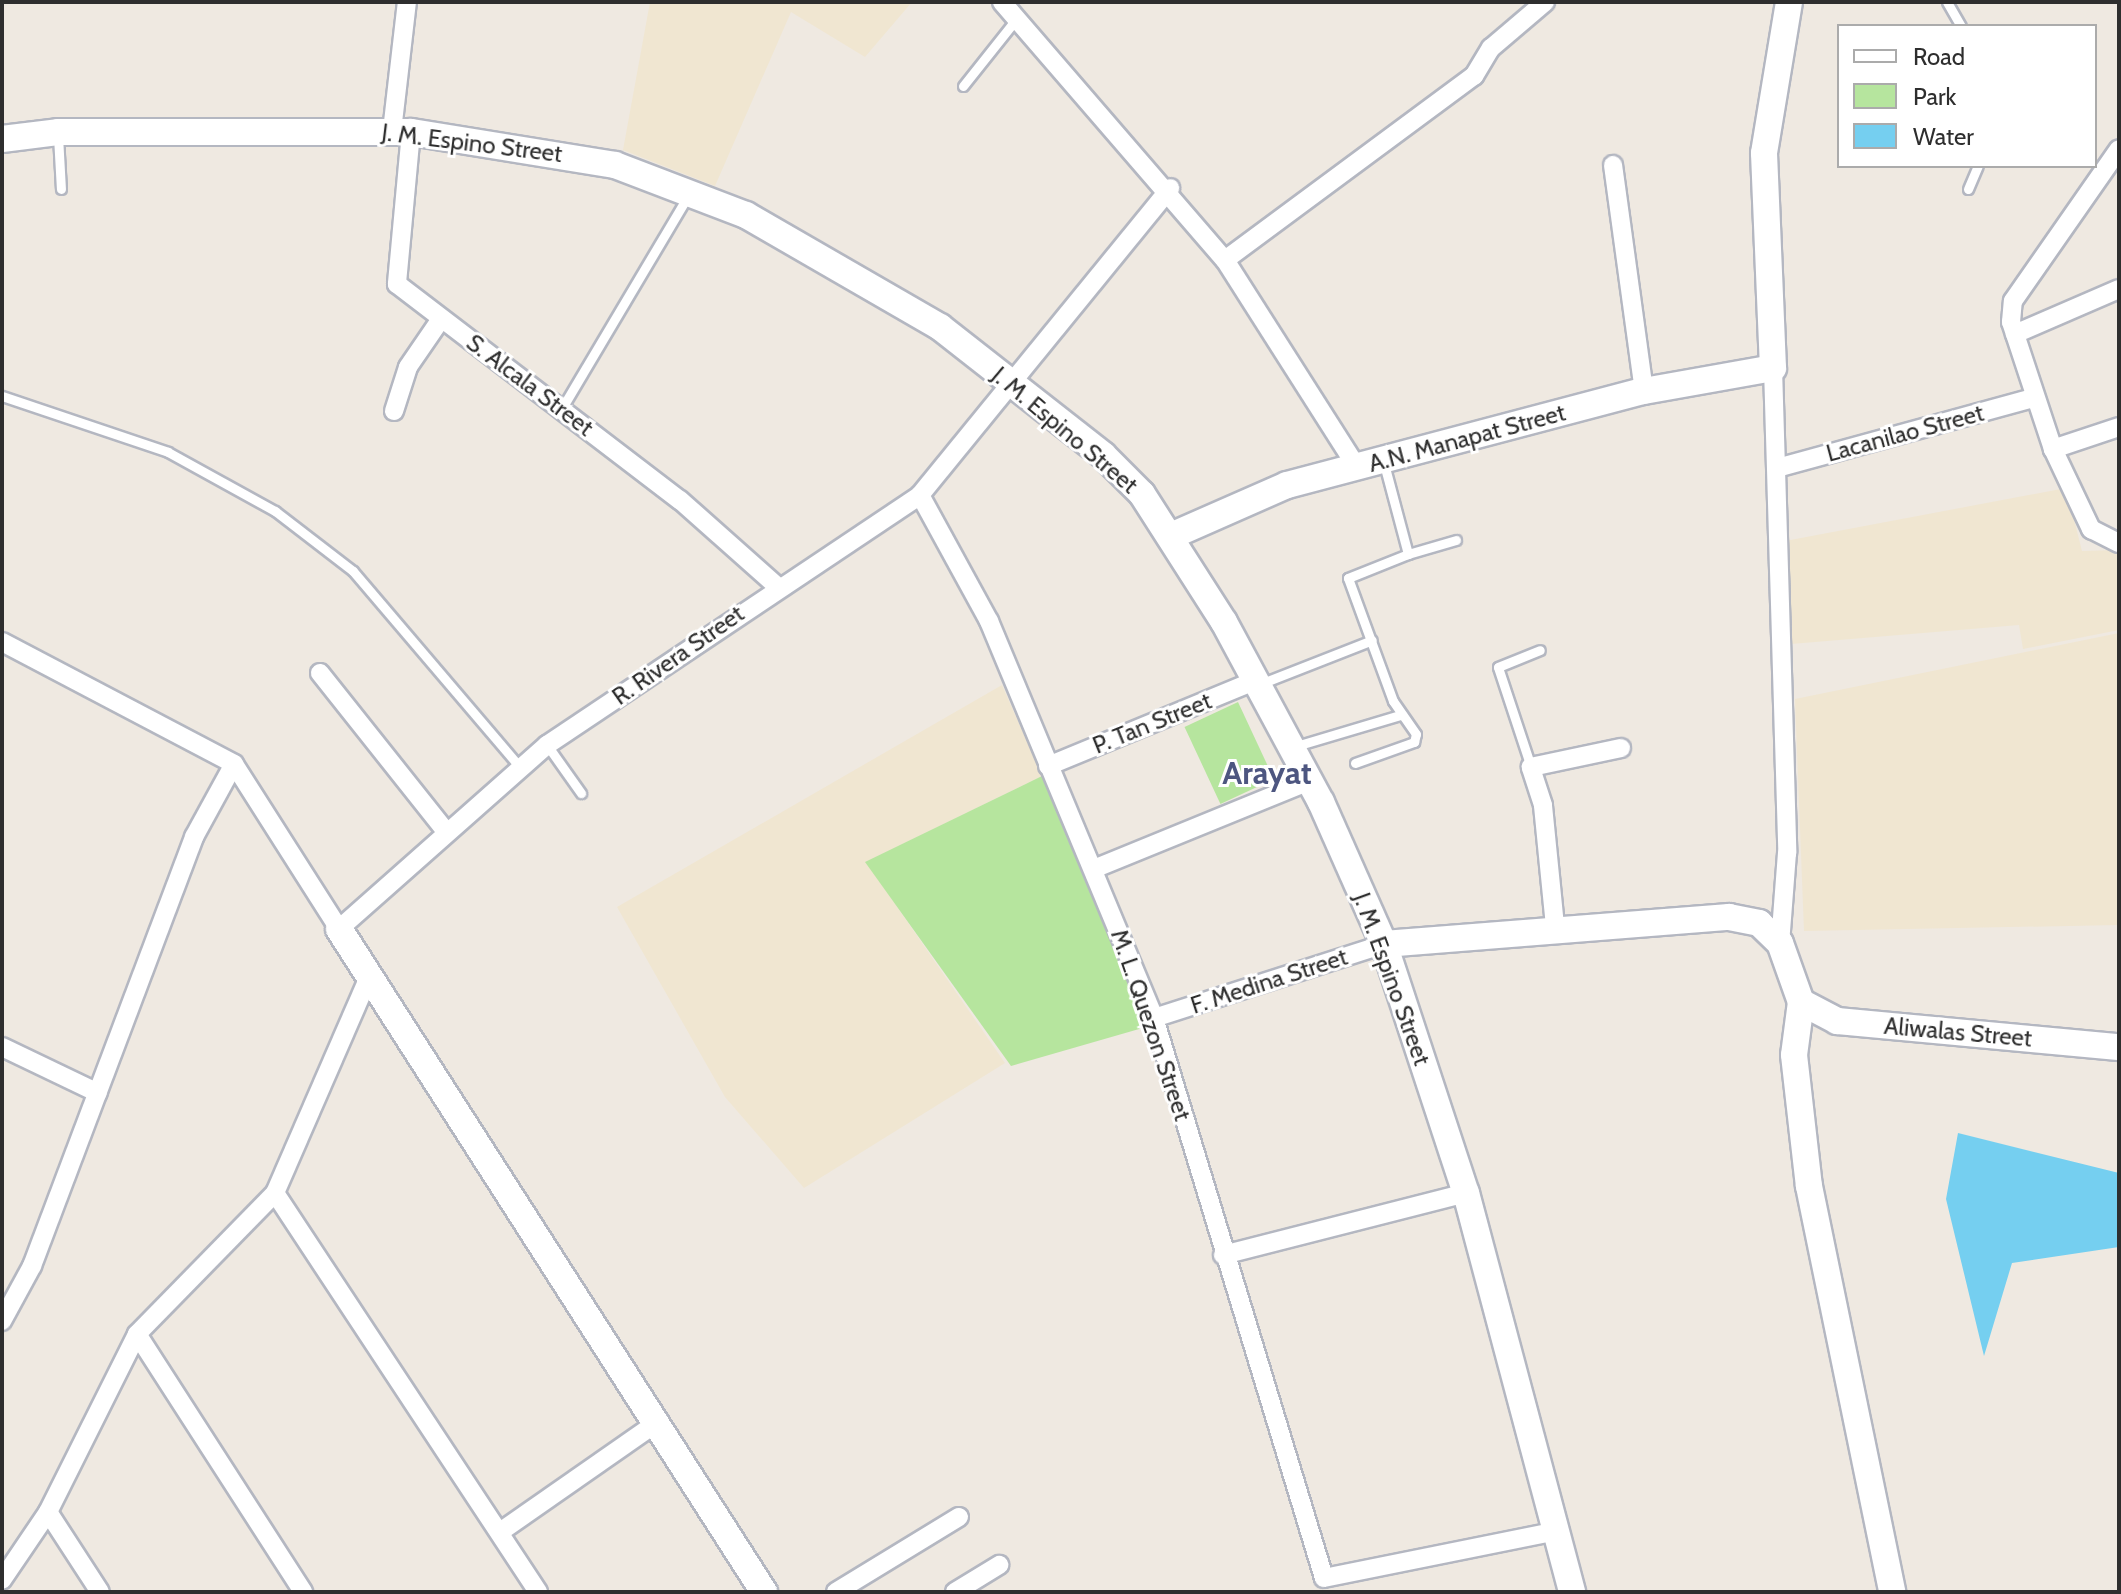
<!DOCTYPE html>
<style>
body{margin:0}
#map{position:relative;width:2121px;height:1594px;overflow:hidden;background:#efe9e1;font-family:Cabin,sans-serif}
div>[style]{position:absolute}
.education>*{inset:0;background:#f0e6d1}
.green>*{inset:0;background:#b6e59e;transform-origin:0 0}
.water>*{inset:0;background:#75cff0}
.roads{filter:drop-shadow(2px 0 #b4b7c1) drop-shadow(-2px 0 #b4b7c1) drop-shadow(0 2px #b4b7c1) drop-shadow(0 -2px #b4b7c1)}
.lane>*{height:9px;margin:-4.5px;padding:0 4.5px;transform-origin:4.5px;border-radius:4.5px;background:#fff}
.street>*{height:18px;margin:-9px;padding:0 9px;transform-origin:9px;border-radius:9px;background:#fff}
.secondary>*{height:26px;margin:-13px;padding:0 13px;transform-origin:13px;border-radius:13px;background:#fff}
span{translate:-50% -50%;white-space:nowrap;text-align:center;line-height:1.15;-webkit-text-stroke:6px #fff;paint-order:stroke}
.street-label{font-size:24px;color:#2e2e2e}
.district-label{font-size:32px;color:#4d5680;font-weight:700}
.frame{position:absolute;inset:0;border:4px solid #2e2e2e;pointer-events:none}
.legend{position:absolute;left:1837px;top:24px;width:260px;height:144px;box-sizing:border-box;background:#fff;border:2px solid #ababab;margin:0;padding:10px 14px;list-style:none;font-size:24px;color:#2e2e2e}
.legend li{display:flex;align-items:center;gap:16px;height:40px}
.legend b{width:40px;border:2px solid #ababab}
</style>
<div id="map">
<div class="education">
<div style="clip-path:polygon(650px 2px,912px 2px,865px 57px,791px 12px,715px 186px,623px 150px)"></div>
<div style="clip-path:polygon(2066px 488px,2082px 551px,2119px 550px,2119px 630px,2023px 649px,2019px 625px,1791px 644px,1785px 541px)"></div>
<div style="clip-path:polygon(2119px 633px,2119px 925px,1804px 931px,1795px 699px)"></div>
<div style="clip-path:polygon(1002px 685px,1042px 776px,866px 862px,1005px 1063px,804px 1188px,725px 1097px,617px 907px)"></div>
</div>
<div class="green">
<div style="left:1238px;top:702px;width:85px;height:59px;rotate:65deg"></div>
<div style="clip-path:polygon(1042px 776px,1153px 1025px,1011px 1066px,865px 862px)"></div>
</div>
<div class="water">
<div style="clip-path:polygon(1958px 1133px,2119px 1173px,2119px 1247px,2012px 1263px,1984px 1356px,1946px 1199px)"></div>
</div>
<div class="roads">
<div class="lane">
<div style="left:1947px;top:2px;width:28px;rotate:60deg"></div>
<div style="left:963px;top:86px;width:87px;rotate:-51.5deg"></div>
<div style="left:58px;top:136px;width:53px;rotate:86.8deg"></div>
<div style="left:1968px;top:189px;width:25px;rotate:-67deg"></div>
<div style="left:2px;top:396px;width:175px;rotate:18.6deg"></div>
<div style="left:168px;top:452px;width:122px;rotate:28.9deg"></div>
<div style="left:275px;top:511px;width:98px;rotate:37.6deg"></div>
<div style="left:353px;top:571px;width:257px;rotate:49.6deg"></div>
<div style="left:562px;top:408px;width:249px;rotate:-59.3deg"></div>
<div style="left:1408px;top:554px;width:50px;rotate:-16.3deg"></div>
<div style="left:1260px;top:684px;width:120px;rotate:-21.4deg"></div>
<div style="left:547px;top:745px;width:59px;rotate:54.7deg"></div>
<div style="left:1296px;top:746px;width:109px;rotate:-16.6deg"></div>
<div style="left:1355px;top:763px;width:63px;rotate:-19.6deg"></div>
<div style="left:1414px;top:742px;width:8px;rotate:-76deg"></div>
<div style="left:1416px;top:734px;width:40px;rotate:-124.9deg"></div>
<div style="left:1393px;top:701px;width:131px;rotate:-110.1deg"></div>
<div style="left:1348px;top:578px;width:65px;rotate:-21.8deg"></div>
<div style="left:1408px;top:554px;width:93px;rotate:-104.9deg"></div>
<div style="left:1531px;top:767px;width:105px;rotate:-108.3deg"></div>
<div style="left:1498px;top:667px;width:45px;rotate:-22deg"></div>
</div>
<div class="street">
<div style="left:1002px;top:2px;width:341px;rotate:49.2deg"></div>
<div style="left:1225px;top:260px;width:246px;rotate:57.5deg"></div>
<div style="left:392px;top:131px;width:130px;rotate:-83.4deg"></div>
<div style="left:411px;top:132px;width:153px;rotate:95.3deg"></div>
<div style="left:397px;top:284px;width:356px;rotate:37.4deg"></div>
<div style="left:680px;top:500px;width:131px;rotate:41.6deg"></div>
<div style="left:1613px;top:165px;width:228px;rotate:82.2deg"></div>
<div style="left:1225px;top:260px;width:310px;rotate:-36.5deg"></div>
<div style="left:1474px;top:76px;width:33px;rotate:-59deg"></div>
<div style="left:1491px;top:48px;width:71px;rotate:-40.4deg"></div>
<div style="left:2015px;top:334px;width:113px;rotate:-23.4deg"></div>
<div style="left:1773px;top:368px;width:485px;rotate:88.3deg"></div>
<div style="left:1787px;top:853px;width:90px;rotate:94.4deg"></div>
<div style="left:394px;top:411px;width:46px;rotate:-72.3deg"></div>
<div style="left:408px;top:367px;width:58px;rotate:-55.5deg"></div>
<div style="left:2119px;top:427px;width:70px;rotate:161.6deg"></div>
<div style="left:2053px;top:449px;width:89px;rotate:64.6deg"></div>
<div style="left:2091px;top:529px;width:31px;rotate:27deg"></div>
<div style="left:2053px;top:449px;width:134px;rotate:-108.3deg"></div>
<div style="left:2011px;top:322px;width:21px;rotate:-85deg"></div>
<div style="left:2013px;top:301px;width:185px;rotate:-55.1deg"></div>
<div style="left:1777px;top:468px;width:265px;rotate:-15.3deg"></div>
<div style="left:920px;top:495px;width:144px;rotate:61.3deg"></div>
<div style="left:989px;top:621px;width:430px;rotate:67.4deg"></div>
<div style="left:1154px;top:1018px;width:585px;rotate:73.11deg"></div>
<div style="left:1324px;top:1578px;width:239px;rotate:-11.4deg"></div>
<div style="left:2px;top:642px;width:262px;rotate:27.7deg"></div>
<div style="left:234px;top:764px;width:196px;rotate:57.5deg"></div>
<div style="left:339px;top:929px;width:278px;rotate:-41.5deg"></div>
<div style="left:547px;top:745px;width:449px;rotate:-33.8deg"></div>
<div style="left:920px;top:495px;width:396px;rotate:-50.8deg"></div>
<div style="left:320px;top:673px;width:201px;rotate:51.5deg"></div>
<div style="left:1048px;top:766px;width:226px;rotate:-22.4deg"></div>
<div style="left:1096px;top:868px;width:230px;rotate:-22.2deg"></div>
<div style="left:1555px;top:926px;width:122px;rotate:-95.7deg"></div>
<div style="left:1543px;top:805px;width:40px;rotate:-108deg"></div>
<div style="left:1531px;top:767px;width:92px;rotate:-11.9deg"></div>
<div style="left:1154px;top:1018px;width:242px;rotate:-17.8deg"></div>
<div style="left:2px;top:1047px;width:106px;rotate:25.6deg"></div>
<div style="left:275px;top:1193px;width:478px;rotate:56.6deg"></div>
<div style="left:1223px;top:1255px;width:251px;rotate:-14.3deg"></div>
<div style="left:2px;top:1321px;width:63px;rotate:-61.4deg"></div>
<div style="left:32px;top:1266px;width:459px;rotate:-69.3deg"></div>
<div style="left:194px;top:837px;width:83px;rotate:-61.3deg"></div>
<div style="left:137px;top:1334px;width:307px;rotate:57.2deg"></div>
<div style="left:48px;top:1512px;width:95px;rotate:57deg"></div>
<div style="left:500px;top:1532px;width:194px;rotate:-34.9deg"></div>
<div style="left:2px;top:1580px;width:82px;rotate:-55.9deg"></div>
<div style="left:48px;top:1512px;width:199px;rotate:-63.4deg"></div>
<div style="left:137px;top:1334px;width:197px;rotate:-45.6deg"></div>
<div style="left:275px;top:1193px;width:236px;rotate:-66.5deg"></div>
<div style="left:836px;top:1592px;width:144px;rotate:-31.4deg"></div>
<div style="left:955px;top:1592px;width:52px;rotate:-31.5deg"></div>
</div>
<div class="secondary">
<div style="left:2px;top:139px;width:56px;rotate:-7.1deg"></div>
<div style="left:58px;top:132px;width:353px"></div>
<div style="left:411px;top:132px;width:207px;rotate:9.2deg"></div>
<div style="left:615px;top:165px;width:140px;rotate:20.9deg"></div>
<div style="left:746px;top:215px;width:224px;rotate:30deg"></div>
<div style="left:940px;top:327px;width:207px;rotate:38.1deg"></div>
<div style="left:1103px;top:455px;width:55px;rotate:45deg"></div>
<div style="left:1142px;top:494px;width:152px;rotate:57.4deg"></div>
<div style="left:1224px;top:622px;width:204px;rotate:61.7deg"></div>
<div style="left:1321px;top:802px;width:155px;rotate:66.1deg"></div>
<div style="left:1384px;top:944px;width:262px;rotate:71.8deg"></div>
<div style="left:1466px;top:1193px;width:413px;rotate:75.1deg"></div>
<div style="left:1171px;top:536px;width:127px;rotate:-23.7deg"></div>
<div style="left:1287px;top:485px;width:369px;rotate:-14.8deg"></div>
<div style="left:1644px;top:391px;width:131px;rotate:-10.1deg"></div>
<div style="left:1773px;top:368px;width:215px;rotate:-92.4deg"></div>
<div style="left:1764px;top:153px;width:153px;rotate:-80.6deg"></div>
<div style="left:339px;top:929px;width:788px;rotate:57.34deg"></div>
<div style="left:1384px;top:944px;width:346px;rotate:-4.5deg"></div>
<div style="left:1729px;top:917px;width:31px;rotate:11deg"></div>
<div style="left:1759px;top:923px;width:29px;rotate:44deg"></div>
<div style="left:1780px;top:943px;width:63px;rotate:70.4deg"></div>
<div style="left:1801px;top:1002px;width:53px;rotate:97.5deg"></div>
<div style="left:1794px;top:1055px;width:132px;rotate:83.5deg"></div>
<div style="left:1809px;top:1186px;width:414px;rotate:78.4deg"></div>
<div style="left:1801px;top:1002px;width:41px;rotate:27.8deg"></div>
<div style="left:1837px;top:1021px;width:283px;rotate:5.3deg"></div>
</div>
</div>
<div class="street-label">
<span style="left:472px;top:143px;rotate:7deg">J. M. Espino Street</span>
<span style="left:530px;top:385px;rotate:37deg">S. Alcala Street</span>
<span style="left:1065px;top:430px;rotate:40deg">J. M. Espino Street</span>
<span style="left:1905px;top:433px;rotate:-15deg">Lacanilao Street</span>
<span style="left:1467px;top:438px;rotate:-15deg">A.N. Manapat Street</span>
<span style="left:678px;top:655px;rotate:-35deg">R. Rivera Street</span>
<span style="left:1152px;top:723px;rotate:-22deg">P. Tan Street</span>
<span style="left:1392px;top:979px;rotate:70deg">J. M. Espino Street</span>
<span style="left:1269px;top:981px;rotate:-18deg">F. Medina Street</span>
<span style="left:1151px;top:1025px;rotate:71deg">M. L. Quezon Street</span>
<span style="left:1958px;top:1032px;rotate:5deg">Aliwalas Street</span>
</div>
<div class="district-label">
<span style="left:1267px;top:773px">Arayat</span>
</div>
<div class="frame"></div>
<ul class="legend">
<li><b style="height:10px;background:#fff"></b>Road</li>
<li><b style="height:22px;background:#b6e59e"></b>Park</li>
<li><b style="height:22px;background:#75cff0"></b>Water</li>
</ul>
</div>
